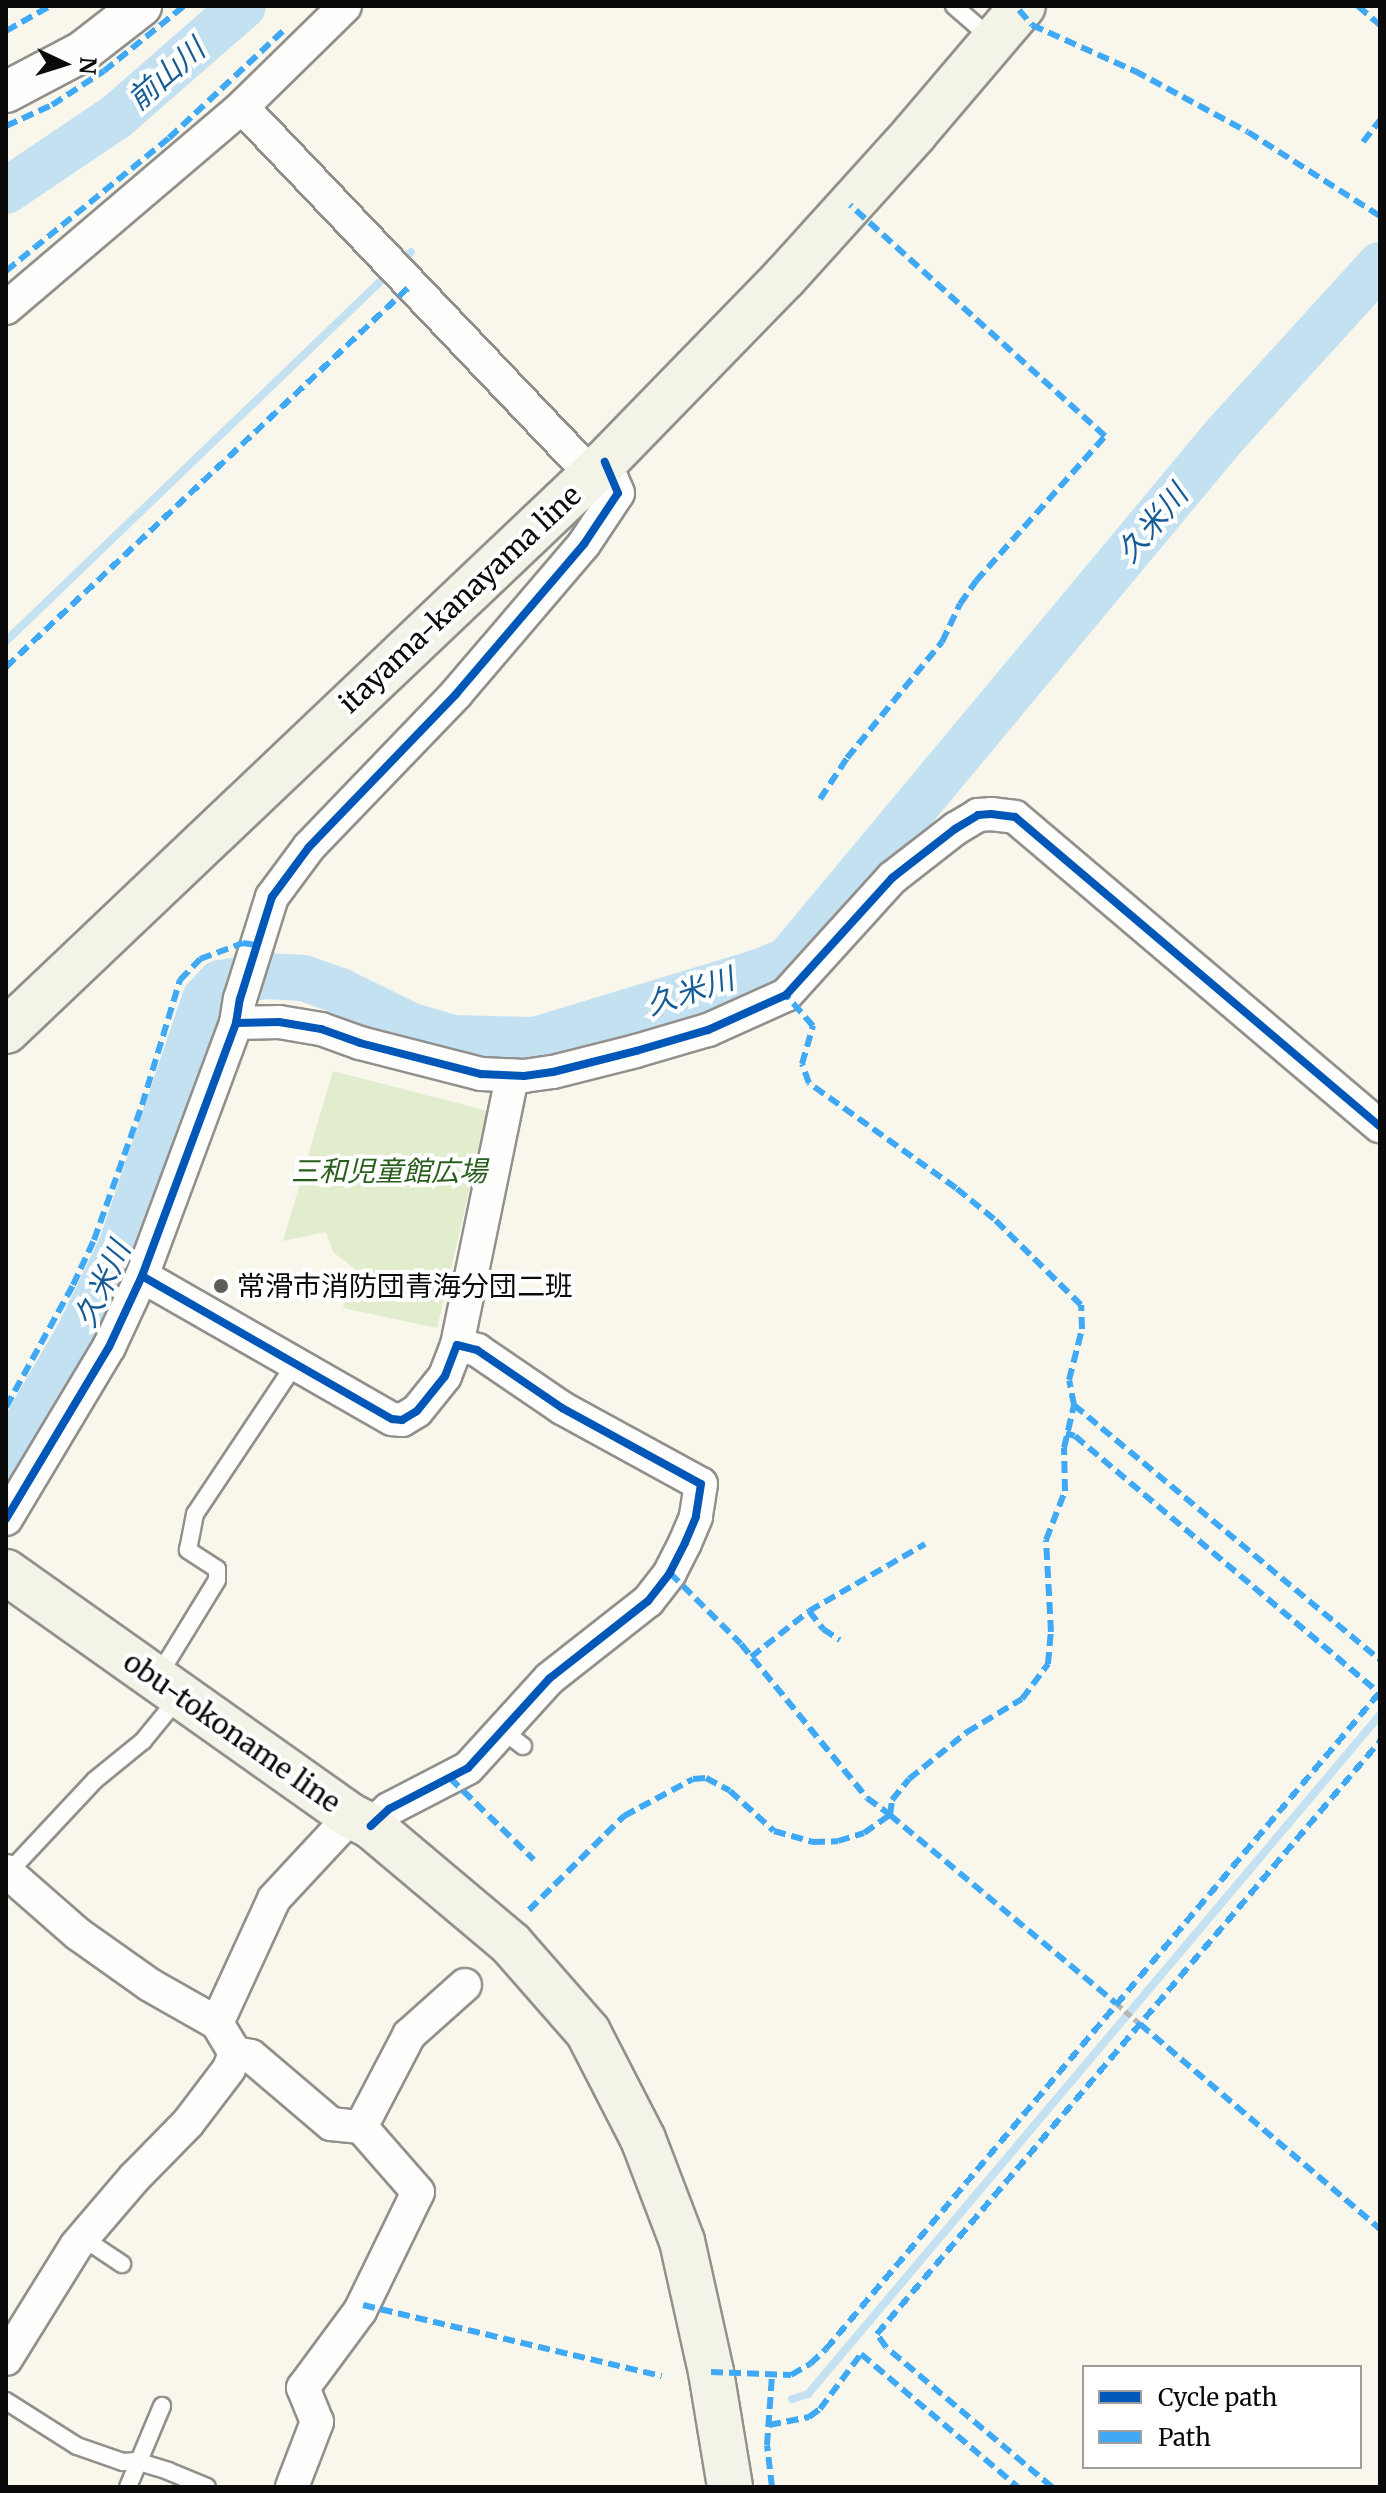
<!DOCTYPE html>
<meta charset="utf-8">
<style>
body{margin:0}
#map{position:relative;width:1386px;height:2493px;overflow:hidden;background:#f9f6ec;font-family:Merriweather,"Noto Sans JP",serif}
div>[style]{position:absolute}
.green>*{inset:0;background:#e1edcd}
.stream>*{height:8px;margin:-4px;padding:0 4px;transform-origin:4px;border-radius:4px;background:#c4e1f2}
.river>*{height:46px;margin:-23px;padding:0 23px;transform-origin:23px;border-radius:23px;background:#c4e1f2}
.path>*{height:5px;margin-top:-2.5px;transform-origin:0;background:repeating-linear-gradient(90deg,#b7b6b5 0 8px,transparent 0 12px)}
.roads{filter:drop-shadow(2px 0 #92908c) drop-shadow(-2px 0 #92908c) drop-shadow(0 2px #92908c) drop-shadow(0 -2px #92908c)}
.service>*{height:16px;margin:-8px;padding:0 8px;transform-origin:8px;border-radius:8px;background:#fefefc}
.minor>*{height:32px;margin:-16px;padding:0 16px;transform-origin:16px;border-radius:16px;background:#fefefc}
.tertiary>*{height:40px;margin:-20px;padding:0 20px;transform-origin:20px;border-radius:20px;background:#fefefc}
.secondary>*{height:44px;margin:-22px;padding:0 22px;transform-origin:22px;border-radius:22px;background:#f4f3e7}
.quiet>*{height:6px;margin-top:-3px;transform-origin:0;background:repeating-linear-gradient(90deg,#3fa9f5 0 12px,transparent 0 18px)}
.cycleway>*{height:8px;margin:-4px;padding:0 4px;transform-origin:4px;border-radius:4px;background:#0057b8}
.dots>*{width:22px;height:22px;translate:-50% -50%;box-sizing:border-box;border:4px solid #fff;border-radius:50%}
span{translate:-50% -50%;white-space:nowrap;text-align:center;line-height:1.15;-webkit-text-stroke:8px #fff;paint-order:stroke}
.street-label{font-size:28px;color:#0a0a0a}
.park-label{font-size:28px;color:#295e1d;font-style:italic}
.poi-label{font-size:28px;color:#0a0a0a}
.left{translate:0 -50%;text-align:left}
.water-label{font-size:30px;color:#185c96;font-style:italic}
.frame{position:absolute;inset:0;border:8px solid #0a0a0a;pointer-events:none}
.legend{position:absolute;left:1082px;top:2365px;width:280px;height:104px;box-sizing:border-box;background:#fff;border:2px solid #9d9d9d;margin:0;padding:10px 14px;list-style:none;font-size:24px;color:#0a0a0a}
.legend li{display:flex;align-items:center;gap:16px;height:40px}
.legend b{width:40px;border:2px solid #9d9d9d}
.north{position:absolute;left:24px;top:24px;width:80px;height:80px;-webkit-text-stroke:6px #fff;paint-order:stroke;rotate:94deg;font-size:22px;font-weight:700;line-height:32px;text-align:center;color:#0a0a0a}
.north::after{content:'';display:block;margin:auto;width:28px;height:36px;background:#0a0a0a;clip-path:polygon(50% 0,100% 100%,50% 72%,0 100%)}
</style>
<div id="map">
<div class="green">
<div style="clip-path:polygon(333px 1071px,488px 1111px,437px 1328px,343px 1308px,355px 1269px,333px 1252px,326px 1232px,283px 1241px)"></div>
</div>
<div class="stream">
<div style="left:399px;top:264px;width:17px;rotate:-45deg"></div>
<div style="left:6px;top:641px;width:531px;rotate:-43.86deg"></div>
<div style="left:792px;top:2399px;width:17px;rotate:-17deg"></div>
<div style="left:808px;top:2394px;width:888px;rotate:-49.89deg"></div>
</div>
<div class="river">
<div style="left:6px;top:191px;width:134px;rotate:-34deg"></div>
<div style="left:117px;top:116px;width:167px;rotate:-41.1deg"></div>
<div style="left:6px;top:1459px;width:145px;rotate:-59.7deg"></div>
<div style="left:79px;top:1334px;width:97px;rotate:-64.2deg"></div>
<div style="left:121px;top:1247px;width:262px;rotate:-71.3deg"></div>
<div style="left:205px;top:999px;width:22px;rotate:-47deg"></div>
<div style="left:220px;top:983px;width:47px;rotate:-8.7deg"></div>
<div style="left:266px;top:976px;width:37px;rotate:3deg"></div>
<div style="left:303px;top:978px;width:39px;rotate:19deg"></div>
<div style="left:340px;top:991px;width:77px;rotate:26.2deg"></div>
<div style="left:409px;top:1025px;width:46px;rotate:16.5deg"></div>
<div style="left:453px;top:1038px;width:82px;rotate:1.4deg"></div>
<div style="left:535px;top:1040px;width:234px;rotate:-16.9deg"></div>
<div style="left:759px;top:972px;width:31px;rotate:-22deg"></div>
<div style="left:788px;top:960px;width:684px;rotate:-50.22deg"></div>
<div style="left:1226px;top:434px;width:229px;rotate:-47.7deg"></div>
</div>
<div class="path">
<div style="left:1116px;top:2003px;width:32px;rotate:41deg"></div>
</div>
<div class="roads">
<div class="service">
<div style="left:954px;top:6px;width:50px;rotate:41deg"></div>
<div style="left:157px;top:1678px;width:115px;rotate:-58.5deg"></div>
<div style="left:217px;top:1580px;width:11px;rotate:-90deg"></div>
<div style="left:217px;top:1569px;width:35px;rotate:-147deg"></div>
<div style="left:188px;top:1550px;width:37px;rotate:-79deg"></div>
<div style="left:195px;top:1514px;width:180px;rotate:-56.3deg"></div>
<div style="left:503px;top:1731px;width:25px;rotate:37deg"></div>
<div style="left:8px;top:1873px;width:127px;rotate:-46.9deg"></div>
<div style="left:95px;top:1780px;width:62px;rotate:-39.1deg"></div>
<div style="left:143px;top:1741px;width:57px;rotate:-50.7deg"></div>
<div style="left:83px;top:2238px;width:47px;rotate:33.7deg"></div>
<div style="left:6px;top:2401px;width:84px;rotate:32.4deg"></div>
<div style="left:77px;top:2446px;width:49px;rotate:19.2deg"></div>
<div style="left:123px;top:2462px;width:13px;rotate:-4deg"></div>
<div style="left:136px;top:2461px;width:34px;rotate:17deg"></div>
<div style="left:168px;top:2471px;width:42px;rotate:22.3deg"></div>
<div style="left:128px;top:2487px;width:88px;rotate:-67.2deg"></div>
</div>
<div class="minor">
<div style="left:242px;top:107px;width:508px;rotate:46.44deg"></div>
<div style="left:6px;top:308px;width:310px;rotate:-40.4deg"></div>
<div style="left:242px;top:107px;width:144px;rotate:-44.4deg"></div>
<div style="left:236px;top:1023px;width:43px;rotate:-1.3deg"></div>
<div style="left:279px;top:1022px;width:43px;rotate:9.5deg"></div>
<div style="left:321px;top:1029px;width:41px;rotate:19.7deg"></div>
<div style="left:360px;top:1043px;width:125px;rotate:14.4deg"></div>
<div style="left:481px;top:1074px;width:43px;rotate:2.7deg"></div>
<div style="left:524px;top:1076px;width:29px;rotate:-8deg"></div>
<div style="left:553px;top:1072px;width:86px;rotate:-14.2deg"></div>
<div style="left:636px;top:1051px;width:75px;rotate:-16.3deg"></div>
<div style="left:708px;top:1030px;width:85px;rotate:-24.2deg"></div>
<div style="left:786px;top:995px;width:158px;rotate:-47.8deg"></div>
<div style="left:892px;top:878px;width:80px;rotate:-37.9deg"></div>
<div style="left:955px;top:829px;width:27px;rotate:-31deg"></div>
<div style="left:978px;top:815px;width:13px;rotate:-4deg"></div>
<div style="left:991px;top:814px;width:24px;rotate:7deg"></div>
<div style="left:1015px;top:817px;width:478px;rotate:40.3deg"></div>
<div style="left:142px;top:1276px;width:288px;rotate:29.8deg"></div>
<div style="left:392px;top:1419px;width:10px;rotate:6deg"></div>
<div style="left:402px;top:1420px;width:17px;rotate:-31deg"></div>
<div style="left:417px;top:1411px;width:45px;rotate:-51.3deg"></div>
<div style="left:445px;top:1376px;width:33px;rotate:-69deg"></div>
<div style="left:457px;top:1345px;width:21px;rotate:14deg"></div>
<div style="left:477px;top:1350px;width:103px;rotate:34.3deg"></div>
<div style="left:562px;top:1408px;width:158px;rotate:28.7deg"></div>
<div style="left:701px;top:1484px;width:33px;rotate:99deg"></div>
<div style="left:696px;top:1517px;width:28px;rotate:113deg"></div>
<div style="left:685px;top:1543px;width:34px;rotate:117deg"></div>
<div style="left:670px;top:1573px;width:36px;rotate:128deg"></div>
<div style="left:648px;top:1601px;width:126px;rotate:141.8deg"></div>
<div style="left:549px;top:1679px;width:120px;rotate:132.3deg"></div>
<div style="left:468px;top:1768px;width:89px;rotate:152.6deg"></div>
<div style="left:389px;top:1809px;width:25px;rotate:137deg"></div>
<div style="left:457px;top:1345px;width:275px;rotate:-78.4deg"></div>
<div style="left:6px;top:1519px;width:200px;rotate:-59.1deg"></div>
<div style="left:109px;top:1347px;width:78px;rotate:-65.1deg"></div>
<div style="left:142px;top:1276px;width:270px;rotate:-69.6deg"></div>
<div style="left:236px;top:1023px;width:24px;rotate:-81deg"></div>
<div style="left:240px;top:999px;width:107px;rotate:-72.6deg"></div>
<div style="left:272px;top:897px;width:62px;rotate:-53.5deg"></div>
<div style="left:309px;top:847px;width:212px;rotate:-46.1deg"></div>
<div style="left:456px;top:694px;width:197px;rotate:-49.5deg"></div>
<div style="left:584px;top:544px;width:61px;rotate:-56.3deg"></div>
<div style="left:618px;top:493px;width:34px;rotate:-113deg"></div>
<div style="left:6px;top:1871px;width:96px;rotate:41.2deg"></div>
<div style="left:78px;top:1934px;width:88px;rotate:35.3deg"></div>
<div style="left:150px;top:1985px;width:77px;rotate:29.6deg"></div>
<div style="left:217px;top:2023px;width:35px;rotate:59deg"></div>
<div style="left:235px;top:2053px;width:17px;rotate:111deg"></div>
<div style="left:229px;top:2069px;width:68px;rotate:127.2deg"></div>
<div style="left:188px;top:2123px;width:77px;rotate:134.5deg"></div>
<div style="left:134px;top:2178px;width:89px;rotate:130.5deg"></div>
<div style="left:76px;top:2246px;width:133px;rotate:121.8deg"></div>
<div style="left:217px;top:2023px;width:136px;rotate:-65.3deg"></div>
<div style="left:274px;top:1899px;width:113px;rotate:-47.1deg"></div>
<div style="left:235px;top:2053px;width:16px;rotate:11deg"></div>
<div style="left:251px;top:2056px;width:105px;rotate:40.4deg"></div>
<div style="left:331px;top:2124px;width:30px;rotate:6deg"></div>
<div style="left:292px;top:2487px;width:70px;rotate:-69deg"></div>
<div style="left:317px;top:2422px;width:37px;rotate:-112deg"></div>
<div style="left:303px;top:2388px;width:96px;rotate:-53.5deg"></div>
<div style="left:360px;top:2311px;width:132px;rotate:-64deg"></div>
<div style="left:418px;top:2192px;width:86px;rotate:-131.2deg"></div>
<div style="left:361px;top:2127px;width:104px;rotate:-62.4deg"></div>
<div style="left:409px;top:2035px;width:75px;rotate:-41.8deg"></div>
</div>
<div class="tertiary">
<div style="left:6px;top:92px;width:86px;rotate:-27.8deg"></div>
<div style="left:82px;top:52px;width:75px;rotate:-37.9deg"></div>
</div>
<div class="secondary">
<div style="left:6px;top:1031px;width:826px;rotate:-43.53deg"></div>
<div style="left:605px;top:462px;width:258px;rotate:-45.8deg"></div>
<div style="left:785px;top:277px;width:193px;rotate:-47.9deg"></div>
<div style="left:914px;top:134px;width:168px;rotate:-49.6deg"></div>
<div style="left:6px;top:1572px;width:423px;rotate:35.3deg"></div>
<div style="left:351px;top:1816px;width:22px;rotate:27deg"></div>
<div style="left:371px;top:1826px;width:183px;rotate:40.1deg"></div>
<div style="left:511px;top:1944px;width:117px;rotate:48.8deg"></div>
<div style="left:588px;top:2032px;width:120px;rotate:62.8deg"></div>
<div style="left:643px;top:2139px;width:109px;rotate:69.1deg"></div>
<div style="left:682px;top:2241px;width:134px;rotate:77.5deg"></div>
<div style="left:711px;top:2372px;width:117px;rotate:80.6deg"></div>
</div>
</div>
<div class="quiet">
<div style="left:1358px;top:6px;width:29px;rotate:41deg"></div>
<div style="left:1019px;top:10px;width:20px;rotate:49deg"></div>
<div style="left:1032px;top:25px;width:113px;rotate:24.1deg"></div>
<div style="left:1135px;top:71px;width:128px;rotate:28.4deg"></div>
<div style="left:1248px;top:132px;width:156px;rotate:32.5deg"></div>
<div style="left:6px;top:31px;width:51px;rotate:-29.6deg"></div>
<div style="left:6px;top:126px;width:51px;rotate:-24.5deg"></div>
<div style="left:52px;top:105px;width:62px;rotate:-33.2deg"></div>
<div style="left:104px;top:71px;width:103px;rotate:-39.1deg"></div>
<div style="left:1363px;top:142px;width:28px;rotate:-52deg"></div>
<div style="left:6px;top:271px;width:210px;rotate:-39.2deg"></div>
<div style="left:169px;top:138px;width:156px;rotate:-43.2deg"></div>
<div style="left:6px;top:667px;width:554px;rotate:-43.32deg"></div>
<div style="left:820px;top:799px;width:49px;rotate:-56.6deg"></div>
<div style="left:847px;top:758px;width:150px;rotate:-50.7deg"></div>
<div style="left:942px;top:642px;width:42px;rotate:-64.7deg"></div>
<div style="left:960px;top:604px;width:28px;rotate:-55deg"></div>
<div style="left:976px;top:581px;width:194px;rotate:-48.3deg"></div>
<div style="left:1105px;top:436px;width:344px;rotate:-137.8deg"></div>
<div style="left:1074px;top:1405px;width:398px;rotate:39.8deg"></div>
<div style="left:6px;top:1407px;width:139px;rotate:-61.2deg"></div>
<div style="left:73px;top:1285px;width:50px;rotate:-65deg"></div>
<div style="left:94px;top:1240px;width:143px;rotate:-70.4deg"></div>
<div style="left:142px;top:1105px;width:131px;rotate:-73.1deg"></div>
<div style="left:180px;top:980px;width:29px;rotate:-46deg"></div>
<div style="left:200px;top:959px;width:46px;rotate:-20.4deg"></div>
<div style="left:243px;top:943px;width:13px;rotate:9deg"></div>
<div style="left:1066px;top:1433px;width:9px;rotate:18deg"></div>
<div style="left:1075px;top:1436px;width:398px;rotate:40.2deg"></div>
<div style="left:670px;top:1573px;width:100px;rotate:45deg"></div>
<div style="left:741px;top:1644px;width:199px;rotate:50.7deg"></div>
<div style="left:867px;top:1798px;width:29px;rotate:36deg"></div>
<div style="left:890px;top:1815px;width:15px;rotate:-82deg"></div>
<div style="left:892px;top:1800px;width:27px;rotate:-51deg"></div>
<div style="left:909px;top:1779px;width:75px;rotate:-39deg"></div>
<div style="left:967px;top:1732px;width:64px;rotate:-31deg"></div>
<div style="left:1022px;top:1699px;width:44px;rotate:-53.4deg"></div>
<div style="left:1048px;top:1664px;width:32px;rotate:-85deg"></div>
<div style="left:1051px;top:1632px;width:92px;rotate:-93.1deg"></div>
<div style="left:1046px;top:1540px;width:53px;rotate:-68.8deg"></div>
<div style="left:1065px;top:1491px;width:43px;rotate:-91.3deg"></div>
<div style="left:1064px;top:1448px;width:44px;rotate:-76.9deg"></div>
<div style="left:1074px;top:1405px;width:25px;rotate:-101deg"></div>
<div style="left:1069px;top:1380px;width:53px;rotate:-75.7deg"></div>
<div style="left:1082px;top:1329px;width:24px;rotate:-92deg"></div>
<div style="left:1081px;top:1305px;width:122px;rotate:-135.3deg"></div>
<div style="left:994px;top:1219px;width:49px;rotate:-140.8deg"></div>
<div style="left:956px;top:1188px;width:181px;rotate:-144.5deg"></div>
<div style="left:809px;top:1083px;width:20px;rotate:-110deg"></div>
<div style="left:802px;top:1064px;width:40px;rotate:-74deg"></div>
<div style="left:813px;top:1026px;width:41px;rotate:-131.1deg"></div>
<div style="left:809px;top:1611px;width:134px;rotate:-30deg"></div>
<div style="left:751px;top:1657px;width:74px;rotate:-38.4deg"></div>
<div style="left:809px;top:1611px;width:23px;rotate:52deg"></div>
<div style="left:823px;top:1629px;width:20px;rotate:33deg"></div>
<div style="left:450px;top:1778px;width:117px;rotate:44.3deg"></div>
<div style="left:529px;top:1910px;width:134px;rotate:-44.7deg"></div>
<div style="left:624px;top:1816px;width:78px;rotate:-28.2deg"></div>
<div style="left:693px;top:1779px;width:13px;rotate:-4deg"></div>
<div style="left:706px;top:1778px;width:27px;rotate:28deg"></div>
<div style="left:730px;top:1791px;width:59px;rotate:42.3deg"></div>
<div style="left:774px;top:1831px;width:41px;rotate:15.8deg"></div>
<div style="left:813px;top:1842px;width:25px;rotate:-2deg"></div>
<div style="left:838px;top:1841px;width:27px;rotate:-17deg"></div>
<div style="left:864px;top:1833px;width:32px;rotate:-35deg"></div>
<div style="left:890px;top:1815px;width:294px;rotate:39.8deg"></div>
<div style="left:1140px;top:2024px;width:316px;rotate:40.5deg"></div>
<div style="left:363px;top:2305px;width:307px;rotate:13.4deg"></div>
<div style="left:711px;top:2372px;width:80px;rotate:2.1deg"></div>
<div style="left:791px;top:2375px;width:22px;rotate:-30deg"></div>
<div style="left:810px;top:2364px;width:22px;rotate:-43deg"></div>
<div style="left:826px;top:2349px;width:859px;rotate:-49.86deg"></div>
<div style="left:769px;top:2425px;width:41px;rotate:-11.3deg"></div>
<div style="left:809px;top:2417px;width:14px;rotate:-36deg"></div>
<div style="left:820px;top:2409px;width:69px;rotate:-53.3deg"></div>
<div style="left:861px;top:2354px;width:206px;rotate:40.3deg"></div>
<div style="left:772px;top:2487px;width:42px;rotate:-96.8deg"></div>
<div style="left:767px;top:2445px;width:69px;rotate:-85.9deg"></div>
<div style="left:1052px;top:2487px;width:217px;rotate:-139.9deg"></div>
<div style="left:886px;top:2347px;width:16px;rotate:-125deg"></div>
<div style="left:877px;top:2334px;width:778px;rotate:-49.69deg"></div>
</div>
<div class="cycleway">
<div style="left:236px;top:1023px;width:43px;rotate:-1.3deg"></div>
<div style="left:279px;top:1022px;width:43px;rotate:9.5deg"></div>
<div style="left:321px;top:1029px;width:41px;rotate:19.7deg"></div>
<div style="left:360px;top:1043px;width:125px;rotate:14.4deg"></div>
<div style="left:481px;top:1074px;width:43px;rotate:2.7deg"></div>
<div style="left:524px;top:1076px;width:29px;rotate:-8deg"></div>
<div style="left:553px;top:1072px;width:86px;rotate:-14.2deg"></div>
<div style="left:636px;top:1051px;width:75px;rotate:-16.3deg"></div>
<div style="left:708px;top:1030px;width:85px;rotate:-24.2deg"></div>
<div style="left:786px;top:995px;width:158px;rotate:-47.8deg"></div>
<div style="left:892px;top:878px;width:80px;rotate:-37.9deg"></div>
<div style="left:955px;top:829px;width:27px;rotate:-31deg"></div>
<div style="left:978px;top:815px;width:13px;rotate:-4deg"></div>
<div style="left:991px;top:814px;width:24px;rotate:7deg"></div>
<div style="left:1015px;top:817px;width:478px;rotate:40.3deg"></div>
<div style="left:142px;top:1276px;width:288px;rotate:29.8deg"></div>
<div style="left:392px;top:1419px;width:10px;rotate:6deg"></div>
<div style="left:402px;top:1420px;width:17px;rotate:-31deg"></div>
<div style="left:417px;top:1411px;width:45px;rotate:-51.3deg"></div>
<div style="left:445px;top:1376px;width:33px;rotate:-69deg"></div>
<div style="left:457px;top:1345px;width:21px;rotate:14deg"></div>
<div style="left:477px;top:1350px;width:103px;rotate:34.3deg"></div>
<div style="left:562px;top:1408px;width:158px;rotate:28.7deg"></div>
<div style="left:701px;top:1484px;width:33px;rotate:99deg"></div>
<div style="left:696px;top:1517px;width:28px;rotate:113deg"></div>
<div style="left:685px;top:1543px;width:34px;rotate:117deg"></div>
<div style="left:670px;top:1573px;width:36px;rotate:128deg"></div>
<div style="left:648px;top:1601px;width:126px;rotate:141.8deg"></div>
<div style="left:549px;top:1679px;width:120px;rotate:132.3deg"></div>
<div style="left:468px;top:1768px;width:89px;rotate:152.6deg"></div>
<div style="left:389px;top:1809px;width:25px;rotate:137deg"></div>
<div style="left:6px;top:1519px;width:200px;rotate:-59.1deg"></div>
<div style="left:109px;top:1347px;width:78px;rotate:-65.1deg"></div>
<div style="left:142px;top:1276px;width:270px;rotate:-69.6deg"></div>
<div style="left:236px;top:1023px;width:24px;rotate:-81deg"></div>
<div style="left:240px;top:999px;width:107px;rotate:-72.6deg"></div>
<div style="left:272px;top:897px;width:62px;rotate:-53.5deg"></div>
<div style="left:309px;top:847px;width:212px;rotate:-46.1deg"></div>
<div style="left:456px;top:694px;width:197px;rotate:-49.5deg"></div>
<div style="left:584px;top:544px;width:61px;rotate:-56.3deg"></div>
<div style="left:618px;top:493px;width:34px;rotate:-113deg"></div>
</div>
<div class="dots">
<div style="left:221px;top:1286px;background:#5e5d59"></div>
</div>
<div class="street-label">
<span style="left:460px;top:599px;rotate:-43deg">itayama-kanayama line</span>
<span style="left:232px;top:1732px;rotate:35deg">obu-tokoname line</span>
</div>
<div class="park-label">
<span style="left:389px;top:1171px">三和児童館広場</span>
</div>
<div class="poi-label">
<span class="left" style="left:237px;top:1286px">常滑市消防団青海分団二班</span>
</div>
<div class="water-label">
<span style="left:166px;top:74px;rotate:-41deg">前山川</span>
<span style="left:1152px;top:523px;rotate:-50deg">久米川</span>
<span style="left:690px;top:991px;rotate:-18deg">久米川</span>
<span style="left:102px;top:1284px;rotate:-65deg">久米川</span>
</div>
<div class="frame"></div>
<ul class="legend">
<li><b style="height:10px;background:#0057b8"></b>Cycle path</li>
<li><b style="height:10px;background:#3fa9f5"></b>Path</li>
</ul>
<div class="north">N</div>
</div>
